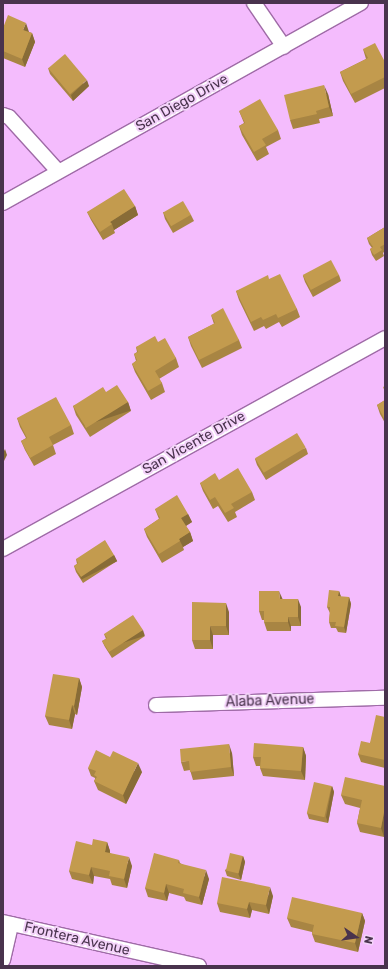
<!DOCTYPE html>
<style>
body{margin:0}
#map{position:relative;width:388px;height:969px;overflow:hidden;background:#f4bcfd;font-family:Rubik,sans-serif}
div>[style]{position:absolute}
.roads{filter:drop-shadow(1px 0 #9f6ba7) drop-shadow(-1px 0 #9f6ba7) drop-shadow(0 1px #9f6ba7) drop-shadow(0 -1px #9f6ba7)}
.minor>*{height:14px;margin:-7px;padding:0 7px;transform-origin:7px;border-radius:7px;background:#fff}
.wall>*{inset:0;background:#a88543}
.shaded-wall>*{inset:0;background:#886c37;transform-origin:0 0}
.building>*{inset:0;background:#c39b4e;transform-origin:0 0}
span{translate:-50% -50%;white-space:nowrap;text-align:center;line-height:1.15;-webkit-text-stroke:4px #f4d3fa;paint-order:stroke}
.street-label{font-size:14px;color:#49334d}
.frame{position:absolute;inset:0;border:4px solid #49334d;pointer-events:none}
.north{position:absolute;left:336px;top:917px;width:40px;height:40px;-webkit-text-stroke:3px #f4d3fa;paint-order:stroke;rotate:103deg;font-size:11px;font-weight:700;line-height:16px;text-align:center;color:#49334d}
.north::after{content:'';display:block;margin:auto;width:14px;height:18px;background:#49334d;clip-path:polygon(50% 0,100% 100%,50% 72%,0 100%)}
</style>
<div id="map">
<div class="roads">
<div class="minor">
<div style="left:254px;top:3px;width:53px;rotate:55.7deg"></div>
<div style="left:3px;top:115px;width:6px;rotate:18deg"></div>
<div style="left:9px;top:117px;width:73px;rotate:47.8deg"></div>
<div style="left:3px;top:203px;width:410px;rotate:-29.2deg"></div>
<div style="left:3px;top:549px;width:436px;rotate:-28.9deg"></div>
<div style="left:156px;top:705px;width:229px;rotate:-1.8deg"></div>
<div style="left:3px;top:922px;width:201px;rotate:12.7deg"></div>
<div style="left:3px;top:960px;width:37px;rotate:-77deg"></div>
</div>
</div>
<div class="wall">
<div style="clip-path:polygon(3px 28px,29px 32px,32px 33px,35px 42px,25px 67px,3px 58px)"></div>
<div style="clip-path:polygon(363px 49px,385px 62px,385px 88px,355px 103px,343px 81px,340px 72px,366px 59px)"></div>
<div style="clip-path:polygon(48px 68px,89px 86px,73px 101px,50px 74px)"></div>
<div style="clip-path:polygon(328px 94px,333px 116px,319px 119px,320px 123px,293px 129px,290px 120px)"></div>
<div style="clip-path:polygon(239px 111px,278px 130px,281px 139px,266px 147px,269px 154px,257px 161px,242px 135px,239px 126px,244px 123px)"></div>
<div style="clip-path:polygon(135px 206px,138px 215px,114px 230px,115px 233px,103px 240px,91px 220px,87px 212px)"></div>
<div style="clip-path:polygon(163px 212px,191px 215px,194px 221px,173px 233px,165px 219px)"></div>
<div style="clip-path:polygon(385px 227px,385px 251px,383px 253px,384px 256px,376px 261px,372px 255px,370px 249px,372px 248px,369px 244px,367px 238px)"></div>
<div style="clip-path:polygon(339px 275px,341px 281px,313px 297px,305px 282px,303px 276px)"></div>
<div style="clip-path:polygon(269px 279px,297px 309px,300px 317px,282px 327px,279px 322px,266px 329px,264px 326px,254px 331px,239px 300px,236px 291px)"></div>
<div style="clip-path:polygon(211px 315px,239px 340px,242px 348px,202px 368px,191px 346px,188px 337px,214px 324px)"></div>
<div style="clip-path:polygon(158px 342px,176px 358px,179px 367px,159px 379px,162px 383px,165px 392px,151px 400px,135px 372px,132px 364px,136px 361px,134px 354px,137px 352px,136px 347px)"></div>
<div style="clip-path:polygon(106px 392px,128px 402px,131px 411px,90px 437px,76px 415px,73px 406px)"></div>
<div style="clip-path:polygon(385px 400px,385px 423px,380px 414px,377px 405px)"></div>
<div style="clip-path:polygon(17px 418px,71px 425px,74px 434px,53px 445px,56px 454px,34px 466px,25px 450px,21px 441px,26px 438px,20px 427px)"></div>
<div style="clip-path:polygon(306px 448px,308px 454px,266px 480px,257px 465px,255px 459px)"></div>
<div style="clip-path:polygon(219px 480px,252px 492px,255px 500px,235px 512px,237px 517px,228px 522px,218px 506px,213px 509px,203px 491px,200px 483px)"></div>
<div style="clip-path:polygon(155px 509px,188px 514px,192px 522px,186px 526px,190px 532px,193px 541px,183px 547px,184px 550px,162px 563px,147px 537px,144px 529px,159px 519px)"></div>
<div style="clip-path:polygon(114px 555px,117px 561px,83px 583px,76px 572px,74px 566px,77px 564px,76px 559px)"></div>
<div style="clip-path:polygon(339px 591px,341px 597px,349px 597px,351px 604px,346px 633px,338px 632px,336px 628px,331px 628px,329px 622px,330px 613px,327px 607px)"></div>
<div style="clip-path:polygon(282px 599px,301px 607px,301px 626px,291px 626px,291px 631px,267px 631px,264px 622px,264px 620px,262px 620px,259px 611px)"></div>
<div style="clip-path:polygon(229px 612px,229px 635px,213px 635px,213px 649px,195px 649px,192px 640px)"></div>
<div style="clip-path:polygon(104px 634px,145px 636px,112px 658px,105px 647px,102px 641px,106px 639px)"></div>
<div style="clip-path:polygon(79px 678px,82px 687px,77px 715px,75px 714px,72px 729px,49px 725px,45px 716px)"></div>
<div style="clip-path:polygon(385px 717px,385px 768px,361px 762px,358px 754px,370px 743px)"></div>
<div style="clip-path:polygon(303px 747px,306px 756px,305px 780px,263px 776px,260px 768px,260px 766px,256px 766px,253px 757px)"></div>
<div style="clip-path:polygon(232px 753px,234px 776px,193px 780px,190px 770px,184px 771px,181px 762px)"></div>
<div style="clip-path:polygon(88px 768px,142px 772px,126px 804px,98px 790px,94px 781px,95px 779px,95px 778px,91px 776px)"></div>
<div style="clip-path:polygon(332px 786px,334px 792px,328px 823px,309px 819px,307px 813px)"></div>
<div style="clip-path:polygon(385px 786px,385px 831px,384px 837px,360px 832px,357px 823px,360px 808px,345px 804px,341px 795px)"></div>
<div style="clip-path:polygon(107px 842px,110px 851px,110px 853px,132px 866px,127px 888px,112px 885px,110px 879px,94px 876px,93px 884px,72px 879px,69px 871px)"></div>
<div style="clip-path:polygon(243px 856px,245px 862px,241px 880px,227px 876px,225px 870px)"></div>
<div style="clip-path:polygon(179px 860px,180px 863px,209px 879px,202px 905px,186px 901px,184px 897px,169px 893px,167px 901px,148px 897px,145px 888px)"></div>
<div style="clip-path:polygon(273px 896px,269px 914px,252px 910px,250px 918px,220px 912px,217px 903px)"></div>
<div style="clip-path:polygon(362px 913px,365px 921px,358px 952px,315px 942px,312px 934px,312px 932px,291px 927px,287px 918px)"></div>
</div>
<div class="shaded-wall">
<div style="clip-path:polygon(26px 23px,29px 32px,26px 38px,23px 30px)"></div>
<div style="clip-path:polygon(32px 33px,35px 42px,25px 67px,22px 59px)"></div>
<div style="clip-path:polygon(87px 80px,89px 86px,73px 101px,71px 95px)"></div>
<div style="clip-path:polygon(324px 85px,328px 94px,333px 116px,329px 107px)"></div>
<div style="clip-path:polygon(135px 206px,138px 215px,114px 230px,112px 224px,110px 222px)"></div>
<div style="left:128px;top:402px;width:9px;height:49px;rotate:72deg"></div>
<div style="clip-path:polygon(5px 449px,7px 455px,3px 463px,3px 453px)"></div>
<div style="clip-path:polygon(188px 514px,192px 522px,184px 527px,181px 518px)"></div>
<div style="clip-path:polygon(190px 532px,193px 541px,183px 547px,179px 539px)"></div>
<div style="left:114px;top:555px;width:7px;height:40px;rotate:63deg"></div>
<div style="clip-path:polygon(279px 591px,283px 600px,280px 599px)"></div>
<div style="clip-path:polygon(339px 591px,341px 597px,338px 596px)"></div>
<div style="clip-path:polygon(349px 597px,351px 604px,346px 633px,344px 627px)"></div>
<div style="clip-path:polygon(298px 599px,301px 607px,301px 626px,298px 617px)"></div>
<div style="clip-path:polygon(226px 603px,229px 612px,229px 635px,226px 626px)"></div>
<div style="clip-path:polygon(288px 617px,291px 626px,291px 631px,288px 622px)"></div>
<div style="clip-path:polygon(210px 626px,213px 635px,213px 649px,210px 640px)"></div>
<div style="left:143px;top:630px;width:6px;height:40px;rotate:72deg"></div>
<div style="clip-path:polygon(79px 678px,82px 687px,77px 715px,74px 706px)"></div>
<div style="clip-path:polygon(72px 705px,75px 714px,72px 729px,69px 720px)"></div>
<div style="clip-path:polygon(229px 744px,232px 753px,234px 776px,231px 767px)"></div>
<div style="clip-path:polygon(303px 747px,306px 756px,305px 780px,301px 771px)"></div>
<div style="clip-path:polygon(138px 763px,142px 772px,126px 804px,123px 795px)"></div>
<div style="clip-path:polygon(332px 786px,334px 792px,328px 823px,326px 817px)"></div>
<div style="clip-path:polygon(385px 807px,385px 831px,384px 837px,381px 828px)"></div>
<div style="clip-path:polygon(107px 842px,110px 851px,108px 861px,105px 852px)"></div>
<div style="clip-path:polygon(243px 856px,245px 862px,241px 880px,238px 873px)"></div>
<div style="clip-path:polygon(129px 857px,132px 866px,127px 888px,124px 879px)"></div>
<div style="clip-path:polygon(91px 867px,94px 876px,93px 884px,89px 875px)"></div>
<div style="clip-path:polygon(206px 870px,209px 879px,202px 905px,199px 897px)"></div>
<div style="clip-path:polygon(166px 884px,169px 893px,167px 901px,164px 893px)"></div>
<div style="clip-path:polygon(270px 887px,273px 896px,269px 914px,266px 905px)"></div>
<div style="clip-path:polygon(249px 902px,252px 910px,250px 918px,247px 909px)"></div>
<div style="clip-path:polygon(362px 913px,365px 921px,358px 952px,355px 943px)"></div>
</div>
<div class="building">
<div style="clip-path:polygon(8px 15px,26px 23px,23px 30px,32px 33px,22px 59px,3px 51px,3px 28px)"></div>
<div style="clip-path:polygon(375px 43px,385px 62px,385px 77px,351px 94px,340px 72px,368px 58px,363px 49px)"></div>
<div style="left:65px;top:54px;width:34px;height:22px;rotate:50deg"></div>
<div style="clip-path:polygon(324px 85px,329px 107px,316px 111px,317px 114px,290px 120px,284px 95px)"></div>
<div style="clip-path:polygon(260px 99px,278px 130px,262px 139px,266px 145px,254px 152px,239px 126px,245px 123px,239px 111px)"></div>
<div style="clip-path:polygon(124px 189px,135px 206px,110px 222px,112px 224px,100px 232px,87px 212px)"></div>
<div style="left:183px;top:201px;width:16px;height:23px;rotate:60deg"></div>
<div style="clip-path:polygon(385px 227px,385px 244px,380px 247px,382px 250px,374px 255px,370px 249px,373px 247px,367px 238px)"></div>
<div style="left:331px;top:260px;width:17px;height:32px;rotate:62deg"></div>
<div style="clip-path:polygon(280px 274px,297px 309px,278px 318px,276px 314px,263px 320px,261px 317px,251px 322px,236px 291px,268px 275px,269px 279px)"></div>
<div style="clip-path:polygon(223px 308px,239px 340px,199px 360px,188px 337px,215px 323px,211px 315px)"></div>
<div style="clip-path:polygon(155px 336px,158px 342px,165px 338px,176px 358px,155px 371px,162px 383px,148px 391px,132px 364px,137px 360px,134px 354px,138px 352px,136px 347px)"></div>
<div style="clip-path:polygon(117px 385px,128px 402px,86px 428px,73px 406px,103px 387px,106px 392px)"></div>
<div style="clip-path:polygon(385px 386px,385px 392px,383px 387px)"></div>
<div style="clip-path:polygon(56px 397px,71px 425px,49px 437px,53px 445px,30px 458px,21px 441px,27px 438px,17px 418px)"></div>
<div style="clip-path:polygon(385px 400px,385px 420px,377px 405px)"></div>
<div style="left:297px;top:433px;width:17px;height:49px;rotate:59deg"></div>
<div style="clip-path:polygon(238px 468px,252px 492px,231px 504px,234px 508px,225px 513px,215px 497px,210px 500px,200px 483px,215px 473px,219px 480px)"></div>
<div style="clip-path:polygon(177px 495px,188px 514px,181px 518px,190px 532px,179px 539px,180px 541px,159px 554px,144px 529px,160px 518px,155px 509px)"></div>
<div style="clip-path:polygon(105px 540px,114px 555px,81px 577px,74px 566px,78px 563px,76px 559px)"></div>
<div style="clip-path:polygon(329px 590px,339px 591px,338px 596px,349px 597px,344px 627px,335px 626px,336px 622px,329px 622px,330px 607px,327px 607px)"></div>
<div style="clip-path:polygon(259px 591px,279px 591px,280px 599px,298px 599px,298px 617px,288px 617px,288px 622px,264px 622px,264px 611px,259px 611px)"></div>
<div style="clip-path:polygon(192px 602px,226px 603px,226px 626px,210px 626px,210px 640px,192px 640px)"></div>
<div style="clip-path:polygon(133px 615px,143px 630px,109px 652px,102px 641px,107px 638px,104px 634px)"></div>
<div style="clip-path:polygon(53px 674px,79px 678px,74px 706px,72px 705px,69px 720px,45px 716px)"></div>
<div style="clip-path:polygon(376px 715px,385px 717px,385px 760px,358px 754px,361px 741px,370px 743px)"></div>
<div style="clip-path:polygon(254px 743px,303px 747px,301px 771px,260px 768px,261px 757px,253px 757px)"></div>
<div style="clip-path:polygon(229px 744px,231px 767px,190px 772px,189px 761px,181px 762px,180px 749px)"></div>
<div style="clip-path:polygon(96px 750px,110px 757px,113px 751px,138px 763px,123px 795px,94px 781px,97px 777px,94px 775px,96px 771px,88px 768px)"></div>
<div style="clip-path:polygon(345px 777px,385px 786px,385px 807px,381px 828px,357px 823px,362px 800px,341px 795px)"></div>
<div style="left:314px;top:782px;width:18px;height:32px;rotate:13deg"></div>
<div style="clip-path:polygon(93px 839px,107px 842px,105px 852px,129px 857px,124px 879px,109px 876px,110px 871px,91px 867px,89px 875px,69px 871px,76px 841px,92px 845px)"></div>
<div style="clip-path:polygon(154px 853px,179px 860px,178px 863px,206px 870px,199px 897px,183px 893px,184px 889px,166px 884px,164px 893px,145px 888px)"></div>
<div style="left:230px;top:853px;width:13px;height:18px;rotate:13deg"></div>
<div style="clip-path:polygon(222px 877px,270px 887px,266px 905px,249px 902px,247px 909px,217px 903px)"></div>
<div style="clip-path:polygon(292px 897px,362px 913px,355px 943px,312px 934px,314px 925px,287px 918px)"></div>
</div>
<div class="street-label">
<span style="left:182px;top:103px;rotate:-29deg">San Diego Drive</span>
<span style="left:194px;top:443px;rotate:-29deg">San Vicente Drive</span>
<span style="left:270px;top:701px;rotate:-2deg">Alaba Avenue</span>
<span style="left:77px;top:939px;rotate:13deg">Frontera Avenue</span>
</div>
<div class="frame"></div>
<div class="north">N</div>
</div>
